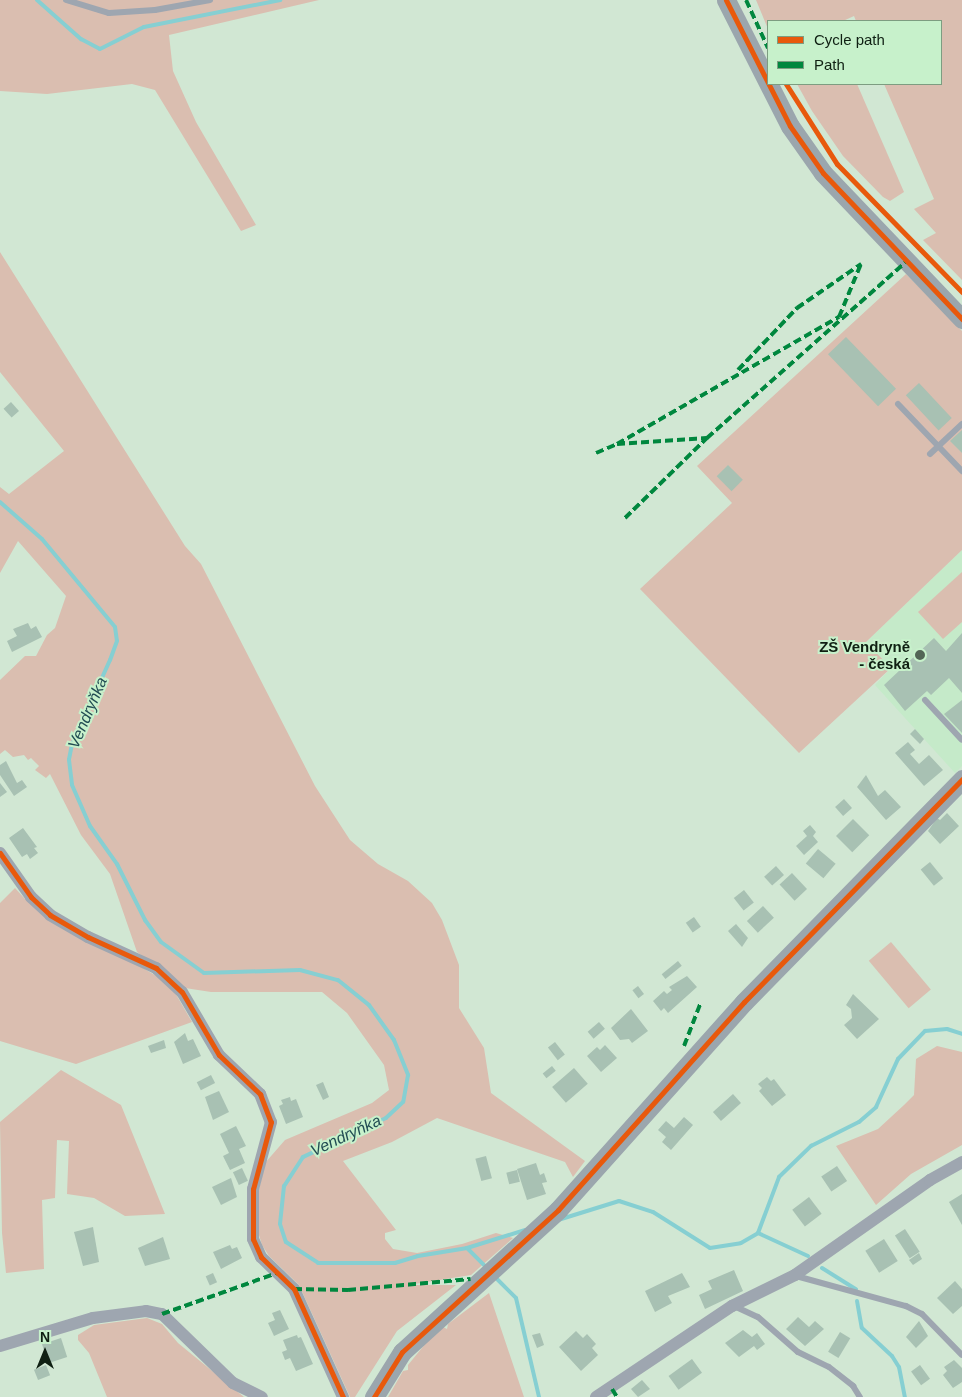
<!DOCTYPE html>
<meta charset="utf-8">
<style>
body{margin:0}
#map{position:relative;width:962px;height:1397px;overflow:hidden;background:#d1e7d3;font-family:Arial,sans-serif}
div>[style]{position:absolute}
.built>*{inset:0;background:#c5eac9}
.green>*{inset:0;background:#dabeb0;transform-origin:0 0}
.stream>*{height:4px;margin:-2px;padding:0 2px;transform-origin:2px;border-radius:2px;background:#86cfd2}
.building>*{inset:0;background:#a8c1b3;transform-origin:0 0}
.lane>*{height:6px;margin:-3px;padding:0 3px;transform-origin:3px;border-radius:3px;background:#9ea6b0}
.street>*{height:12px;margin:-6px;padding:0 6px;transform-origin:6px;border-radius:6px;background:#9ea6b0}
.secondary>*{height:19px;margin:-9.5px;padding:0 9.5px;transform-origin:9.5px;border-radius:9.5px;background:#9ba6ad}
.quiet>*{height:4px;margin-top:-2px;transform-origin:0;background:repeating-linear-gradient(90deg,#00873e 0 8px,transparent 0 12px)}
.cycleway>*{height:5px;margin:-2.5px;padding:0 2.5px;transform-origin:2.5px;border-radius:2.5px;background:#e8590c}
.dots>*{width:14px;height:14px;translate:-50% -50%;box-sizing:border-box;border:2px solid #c7f1cb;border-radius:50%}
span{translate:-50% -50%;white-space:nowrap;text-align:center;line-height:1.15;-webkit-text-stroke:4px #c7f1cb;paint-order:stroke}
.poi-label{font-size:15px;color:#0f1f12;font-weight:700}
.right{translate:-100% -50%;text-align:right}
.water-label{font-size:16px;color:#224d53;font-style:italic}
.legend{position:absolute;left:767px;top:20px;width:175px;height:65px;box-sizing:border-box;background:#c7f1cb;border:1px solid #7d9d81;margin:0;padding:6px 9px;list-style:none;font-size:15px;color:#0f1f12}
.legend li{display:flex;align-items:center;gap:10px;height:25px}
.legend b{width:25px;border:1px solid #7d9d81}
.north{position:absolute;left:20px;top:1327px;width:50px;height:50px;-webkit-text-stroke:4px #c7f1cb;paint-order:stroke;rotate:0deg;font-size:14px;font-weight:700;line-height:20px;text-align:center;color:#0f1f12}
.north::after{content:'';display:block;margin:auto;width:18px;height:22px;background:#0f1f12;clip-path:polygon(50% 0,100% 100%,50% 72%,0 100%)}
</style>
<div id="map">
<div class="built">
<div style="clip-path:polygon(962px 550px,962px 766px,955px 773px,875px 685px,891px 668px,866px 642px)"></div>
</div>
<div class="green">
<div style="clip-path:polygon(0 0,319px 0,169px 35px,173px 71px,196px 122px,256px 225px,241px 231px,155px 90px,132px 84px,47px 94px,0 91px)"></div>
<div style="clip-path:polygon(756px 0,962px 0,962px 280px,923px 240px,936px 233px,914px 209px,934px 199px,884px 84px,941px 84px,941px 21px,856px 21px,854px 16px,843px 21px,768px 21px,768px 29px)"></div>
<div style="clip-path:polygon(797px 84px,857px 84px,904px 192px,890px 201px,883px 197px,843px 156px,812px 111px)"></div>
<div style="clip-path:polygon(0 252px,185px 546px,201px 564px,315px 786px,350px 840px,378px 864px,408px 881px,432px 903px,442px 920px,459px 965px,459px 1008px,484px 1048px,491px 1093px,585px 1161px,573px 1177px,565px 1162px,437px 1118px,392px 1142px,343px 1161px,396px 1230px,385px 1233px,385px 1239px,393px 1249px,417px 1253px,462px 1244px,496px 1233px,513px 1238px,471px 1275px,408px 1285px,456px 1285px,397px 1331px,355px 1397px,350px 1397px,299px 1285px,269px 1256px,262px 1245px,256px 1225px,255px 1207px,265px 1163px,285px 1140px,372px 1103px,389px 1090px,384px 1065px,347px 1013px,322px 992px,211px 992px,185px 988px,137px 952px,110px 874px,81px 835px,50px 774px,46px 778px,35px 770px,39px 766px,31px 758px,28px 760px,24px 755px,13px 757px,5px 750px,0 754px,0 680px,25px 656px,36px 656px,47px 635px,55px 628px,66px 596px,18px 541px,0 573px,0 487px,9px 494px,64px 451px,0 372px)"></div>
<div style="clip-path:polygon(906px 274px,962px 331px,962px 550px,866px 642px,891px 668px,799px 753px,640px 589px,732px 503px,697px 466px)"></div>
<div style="clip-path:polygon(962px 572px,962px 622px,943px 639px,918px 612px)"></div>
<div style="clip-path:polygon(15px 888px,25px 899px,170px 984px,192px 1022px,76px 1064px,0 1041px,0 903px)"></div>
<div style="left:891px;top:942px;width:62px;height:29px;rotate:50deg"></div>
<div style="clip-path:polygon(937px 1046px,962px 1052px,962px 1145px,911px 1174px,876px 1205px,836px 1146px,878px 1129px,904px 1105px,914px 1095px,916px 1059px)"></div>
<div style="clip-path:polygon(61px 1070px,121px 1105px,165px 1214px,125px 1216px,94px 1198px,67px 1194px,69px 1141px,57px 1140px,55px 1198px,42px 1200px,44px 1269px,6px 1273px,2px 1233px,0 1122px)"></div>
<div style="clip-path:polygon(489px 1293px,524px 1397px,388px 1397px,403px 1371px,408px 1370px,408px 1365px,426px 1343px,443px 1327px,447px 1329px,448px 1324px)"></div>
<div style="clip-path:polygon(147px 1318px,162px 1324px,178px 1343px,244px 1397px,107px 1397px,89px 1353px,78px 1340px,78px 1335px,94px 1325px)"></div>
</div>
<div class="stream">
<div style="left:37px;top:0;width:59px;rotate:41.6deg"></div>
<div style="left:81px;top:39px;width:21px;rotate:28deg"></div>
<div style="left:100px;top:49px;width:49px;rotate:-26.6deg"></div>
<div style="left:144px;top:27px;width:139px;rotate:-11.2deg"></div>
<div style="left:0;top:502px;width:56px;rotate:41.4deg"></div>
<div style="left:42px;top:539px;width:114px;rotate:50.3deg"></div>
<div style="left:115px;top:627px;width:14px;rotate:82deg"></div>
<div style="left:117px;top:641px;width:20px;rotate:110deg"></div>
<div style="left:110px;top:660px;width:92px;rotate:114.3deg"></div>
<div style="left:72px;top:744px;width:16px;rotate:101deg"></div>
<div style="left:69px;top:760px;width:25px;rotate:83deg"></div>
<div style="left:72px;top:785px;width:45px;rotate:66.3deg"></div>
<div style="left:90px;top:826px;width:47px;rotate:54.6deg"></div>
<div style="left:117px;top:864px;width:63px;rotate:63.4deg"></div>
<div style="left:145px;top:920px;width:27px;rotate:54deg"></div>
<div style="left:161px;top:942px;width:53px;rotate:35.8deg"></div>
<div style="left:204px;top:973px;width:96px;rotate:-1.8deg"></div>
<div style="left:300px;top:970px;width:39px;rotate:15deg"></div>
<div style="left:338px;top:980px;width:40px;rotate:39deg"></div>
<div style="left:369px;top:1005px;width:43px;rotate:54.5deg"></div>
<div style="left:394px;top:1040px;width:38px;rotate:68deg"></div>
<div style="left:408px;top:1075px;width:27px;rotate:100deg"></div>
<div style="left:403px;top:1102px;width:23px;rotate:137deg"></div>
<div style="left:386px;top:1118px;width:92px;rotate:154.8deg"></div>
<div style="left:303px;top:1157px;width:35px;rotate:123deg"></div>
<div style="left:284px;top:1186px;width:38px;rotate:96deg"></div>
<div style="left:280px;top:1224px;width:19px;rotate:72deg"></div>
<div style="left:286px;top:1242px;width:38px;rotate:33deg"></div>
<div style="left:318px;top:1263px;width:77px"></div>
<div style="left:395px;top:1263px;width:24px;rotate:-17deg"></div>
<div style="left:418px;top:1256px;width:50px;rotate:-9.3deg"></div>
<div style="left:467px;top:1248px;width:61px;rotate:-17.2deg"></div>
<div style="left:558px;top:1220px;width:64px;rotate:-17.3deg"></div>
<div style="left:619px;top:1201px;width:36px;rotate:18deg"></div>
<div style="left:653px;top:1212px;width:67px;rotate:32.3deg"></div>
<div style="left:710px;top:1248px;width:31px;rotate:-9deg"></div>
<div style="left:741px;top:1243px;width:20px;rotate:-30deg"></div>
<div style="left:758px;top:1233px;width:60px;rotate:-69.4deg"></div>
<div style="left:779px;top:1177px;width:45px;rotate:-44.1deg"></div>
<div style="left:811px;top:1146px;width:54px;rotate:-26.6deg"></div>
<div style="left:859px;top:1122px;width:23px;rotate:-41deg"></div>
<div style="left:876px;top:1107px;width:53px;rotate:-65.4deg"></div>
<div style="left:898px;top:1059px;width:39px;rotate:-46deg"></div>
<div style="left:925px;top:1031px;width:22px;rotate:-5deg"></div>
<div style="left:947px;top:1029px;width:16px;rotate:18deg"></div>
<div style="left:758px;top:1233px;width:55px;rotate:24.7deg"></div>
<div style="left:467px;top:1248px;width:27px;rotate:45deg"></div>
<div style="left:822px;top:1268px;width:40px;rotate:32deg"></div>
<div style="left:494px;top:1276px;width:31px;rotate:45deg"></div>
<div style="left:516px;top:1298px;width:102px;rotate:76.9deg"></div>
<div style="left:857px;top:1301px;width:27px;rotate:80deg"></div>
<div style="left:862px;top:1328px;width:41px;rotate:43deg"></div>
<div style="left:892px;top:1356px;width:13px;rotate:58deg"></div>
<div style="left:899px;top:1367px;width:31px;rotate:79deg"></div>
</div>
<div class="building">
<div style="left:846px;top:337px;width:72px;height:25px;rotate:46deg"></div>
<div style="left:919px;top:383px;width:48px;height:18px;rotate:47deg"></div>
<div style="left:11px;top:402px;width:12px;height:10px;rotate:48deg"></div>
<div style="clip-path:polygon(962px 430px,962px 453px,950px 441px)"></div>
<div style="left:728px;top:465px;width:21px;height:16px;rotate:45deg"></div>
<div style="clip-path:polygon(28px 623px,31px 629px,36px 626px,42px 637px,12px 652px,7px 641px,17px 636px,13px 629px)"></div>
<div style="clip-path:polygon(962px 633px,962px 693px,949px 678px,931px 695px,927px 691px,905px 711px,884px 685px,934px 638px,946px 651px)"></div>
<div style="clip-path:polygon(962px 700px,962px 733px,944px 714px)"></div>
<div style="clip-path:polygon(915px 729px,924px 739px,920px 744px,910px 734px)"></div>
<div style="clip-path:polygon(908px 742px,915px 750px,910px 754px,919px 764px,929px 755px,943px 770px,924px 786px,895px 753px)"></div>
<div style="clip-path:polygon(6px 761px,17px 783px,22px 780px,27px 787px,14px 796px,0 775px,0 765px)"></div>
<div style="clip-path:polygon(866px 775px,878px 796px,885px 790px,901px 807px,886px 820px,857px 787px)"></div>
<div style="clip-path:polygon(0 783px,7px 792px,0 797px)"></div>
<div style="left:844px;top:799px;width:12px;height:12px;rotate:48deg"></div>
<div style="clip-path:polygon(947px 813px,959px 826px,940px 844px,928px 831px,937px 818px,940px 820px)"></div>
<div style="left:853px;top:819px;width:23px;height:24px;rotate:45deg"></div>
<div style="clip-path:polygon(810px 825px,816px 832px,813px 836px,818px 842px,804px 855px,796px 846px,807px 836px,803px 831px)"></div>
<div style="clip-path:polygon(23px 828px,37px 847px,34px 848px,38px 853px,30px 859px,27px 854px,22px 857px,9px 838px)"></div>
<div style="left:818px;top:849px;width:23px;height:19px;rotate:40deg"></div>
<div style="left:930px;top:862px;width:21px;height:12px;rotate:51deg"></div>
<div style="left:776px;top:866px;width:12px;height:16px;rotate:48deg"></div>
<div style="left:792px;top:873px;width:22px;height:17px;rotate:47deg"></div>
<div style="left:744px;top:890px;width:16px;height:13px;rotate:52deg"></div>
<div style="left:763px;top:906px;width:16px;height:22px;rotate:47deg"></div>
<div style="left:694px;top:917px;width:12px;height:10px;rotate:55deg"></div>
<div style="clip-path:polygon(736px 924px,748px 938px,742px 947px,728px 931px)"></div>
<div style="left:678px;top:961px;width:6px;height:21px;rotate:51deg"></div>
<div style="clip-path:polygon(687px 976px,697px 987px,668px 1013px,664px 1008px,661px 1011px,653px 1001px,664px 991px,667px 994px,672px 990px,669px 987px)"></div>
<div style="left:638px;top:986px;width:10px;height:7px;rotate:53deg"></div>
<div style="clip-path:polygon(853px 994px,879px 1019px,857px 1039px,844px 1025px,852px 1018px,851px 1009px,846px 1005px)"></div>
<div style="clip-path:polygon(631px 1009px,648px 1031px,632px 1043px,629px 1039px,620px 1040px,611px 1028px)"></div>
<div style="left:599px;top:1022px;width:9px;height:15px;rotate:49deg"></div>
<div style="clip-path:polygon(185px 1033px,188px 1041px,193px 1039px,201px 1056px,183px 1064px,174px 1042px)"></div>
<div style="clip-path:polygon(164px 1040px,166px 1048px,151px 1053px,148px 1046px)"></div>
<div style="left:555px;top:1042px;width:16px;height:9px;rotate:52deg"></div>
<div style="clip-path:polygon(605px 1045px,617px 1058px,601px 1072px,587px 1056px,597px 1047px,600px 1050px)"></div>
<div style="left:552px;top:1066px;width:6px;height:12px;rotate:51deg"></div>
<div style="left:574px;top:1068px;width:21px;height:29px;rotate:49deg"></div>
<div style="left:211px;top:1075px;width:9px;height:16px;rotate:63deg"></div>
<div style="clip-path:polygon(767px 1077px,771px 1081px,774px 1079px,786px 1095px,772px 1106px,759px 1091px,762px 1088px,758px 1084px)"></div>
<div style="clip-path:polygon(323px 1082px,329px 1097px,323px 1100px,316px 1085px)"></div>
<div style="clip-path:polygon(219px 1091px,229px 1112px,213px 1120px,205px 1097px)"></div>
<div style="left:733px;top:1094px;width:12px;height:27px;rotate:48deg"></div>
<div style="clip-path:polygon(290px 1097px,291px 1101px,296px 1099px,303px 1117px,286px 1124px,279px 1106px,283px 1104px,281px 1100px)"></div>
<div style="clip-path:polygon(684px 1117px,693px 1125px,671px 1150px,662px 1142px,666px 1137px,658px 1130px,666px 1121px,674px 1128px)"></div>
<div style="clip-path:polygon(236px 1126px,246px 1146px,239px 1149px,245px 1163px,230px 1170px,223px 1156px,229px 1153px,220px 1134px)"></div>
<div style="left:486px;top:1156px;width:23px;height:11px;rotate:75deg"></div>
<div style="clip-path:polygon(536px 1163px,540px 1175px,544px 1173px,547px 1182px,542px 1183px,546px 1194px,527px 1200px,517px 1169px)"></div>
<div style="left:837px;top:1166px;width:18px;height:19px;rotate:56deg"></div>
<div style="left:242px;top:1168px;width:14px;height:10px;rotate:65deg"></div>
<div style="left:517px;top:1170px;width:12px;height:11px;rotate:76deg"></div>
<div style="clip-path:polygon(231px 1178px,237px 1197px,221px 1205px,212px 1187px)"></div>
<div style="clip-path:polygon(962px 1194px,962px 1225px,949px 1202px)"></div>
<div style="left:809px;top:1197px;width:21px;height:21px;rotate:53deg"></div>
<div style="clip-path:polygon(93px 1227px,99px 1262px,83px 1266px,74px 1232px)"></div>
<div style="left:905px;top:1229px;width:27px;height:12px;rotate:57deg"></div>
<div style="clip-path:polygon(163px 1237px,170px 1259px,145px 1266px,138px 1248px)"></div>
<div style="left:884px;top:1239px;width:26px;height:22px;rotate:58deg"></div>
<div style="clip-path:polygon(230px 1245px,232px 1249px,237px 1247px,242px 1258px,221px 1269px,213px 1252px)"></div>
<div style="clip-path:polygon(919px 1253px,922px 1259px,913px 1265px,909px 1260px)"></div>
<div style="clip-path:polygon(734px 1270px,743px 1291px,705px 1309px,699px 1295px,712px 1289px,708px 1281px)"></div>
<div style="left:213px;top:1273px;width:10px;height:8px;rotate:66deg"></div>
<div style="clip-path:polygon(682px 1273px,690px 1287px,668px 1296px,672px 1303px,655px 1312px,645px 1291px)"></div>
<div style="clip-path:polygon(955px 1281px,962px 1289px,962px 1306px,953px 1314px,937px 1298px)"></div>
<div style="clip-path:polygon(280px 1310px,289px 1329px,274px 1336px,268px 1323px,275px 1320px,272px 1313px)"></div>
<div style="clip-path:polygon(798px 1317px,809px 1327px,815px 1321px,824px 1329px,805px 1346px,786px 1329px)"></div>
<div style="clip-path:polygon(919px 1321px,928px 1336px,916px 1348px,906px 1337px)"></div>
<div style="clip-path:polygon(743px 1330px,752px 1337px,757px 1333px,765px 1344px,757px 1350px,754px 1346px,739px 1357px,725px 1343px)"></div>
<div style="clip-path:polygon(576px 1331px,583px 1338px,587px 1334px,596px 1344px,592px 1348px,598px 1355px,581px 1371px,559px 1347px)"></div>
<div style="left:840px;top:1332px;width:12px;height:23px;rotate:31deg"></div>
<div style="clip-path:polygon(540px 1333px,544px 1345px,537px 1348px,532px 1335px)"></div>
<div style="clip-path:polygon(297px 1335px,298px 1338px,301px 1337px,313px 1364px,296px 1371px,290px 1358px,285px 1360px,282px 1352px,287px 1350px,283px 1340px)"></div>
<div style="left:61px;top:1338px;width:20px;height:20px;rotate:72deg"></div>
<div style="left:692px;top:1359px;width:17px;height:29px;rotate:54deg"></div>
<div style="clip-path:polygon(954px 1360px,962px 1368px,962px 1382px,953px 1388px,943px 1375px,947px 1371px,944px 1367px)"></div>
<div style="left:46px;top:1365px;width:11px;height:13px;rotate:68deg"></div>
<div style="left:920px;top:1365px;width:17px;height:11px;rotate:54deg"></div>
<div style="clip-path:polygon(642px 1380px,650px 1389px,638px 1397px,631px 1389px)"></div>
</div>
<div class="lane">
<div style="left:66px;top:0;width:45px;rotate:16.8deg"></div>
<div style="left:109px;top:13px;width:46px;rotate:-3.7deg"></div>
<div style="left:155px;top:10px;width:56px;rotate:-10.3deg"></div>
<div style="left:898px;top:404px;width:93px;rotate:46.3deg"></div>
<div style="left:930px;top:454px;width:44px;rotate:-43.2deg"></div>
<div style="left:925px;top:700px;width:54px;rotate:47.2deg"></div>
<div style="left:796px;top:1276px;width:114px;rotate:15.3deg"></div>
<div style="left:906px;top:1306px;width:18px;rotate:27deg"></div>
<div style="left:922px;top:1314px;width:57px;rotate:45.7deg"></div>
<div style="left:734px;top:1306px;width:26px;rotate:25deg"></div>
<div style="left:758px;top:1317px;width:53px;rotate:41.2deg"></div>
<div style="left:798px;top:1352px;width:34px;rotate:26deg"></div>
<div style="left:829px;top:1367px;width:31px;rotate:38deg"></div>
<div style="left:853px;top:1386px;width:13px;rotate:58deg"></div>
</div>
<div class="street">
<div style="left:0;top:853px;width:54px;rotate:54.8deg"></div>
<div style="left:31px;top:897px;width:26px;rotate:43deg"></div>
<div style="left:50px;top:915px;width:44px;rotate:30.1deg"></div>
<div style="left:88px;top:937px;width:75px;rotate:24.5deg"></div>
<div style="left:156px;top:968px;width:35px;rotate:43deg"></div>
<div style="left:182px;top:992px;width:73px;rotate:59.6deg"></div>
<div style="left:219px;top:1055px;width:57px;rotate:43.6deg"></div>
<div style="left:260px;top:1094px;width:30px;rotate:69deg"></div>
<div style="left:271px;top:1122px;width:69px;rotate:105deg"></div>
<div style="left:253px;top:1189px;width:50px;rotate:90deg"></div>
<div style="left:253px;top:1239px;width:20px;rotate:66deg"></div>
<div style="left:261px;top:1257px;width:46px;rotate:44.1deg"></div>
<div style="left:294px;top:1289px;width:119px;rotate:65.6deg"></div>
<div style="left:0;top:1346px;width:97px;rotate:-16.8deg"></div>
<div style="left:93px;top:1318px;width:53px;rotate:-7.5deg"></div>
<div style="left:146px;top:1311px;width:16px;rotate:11deg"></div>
<div style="left:162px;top:1314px;width:99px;rotate:44.2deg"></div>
<div style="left:233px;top:1383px;width:32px;rotate:26deg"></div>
<div style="left:596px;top:1397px;width:164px;rotate:-33.8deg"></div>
<div style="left:732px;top:1306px;width:70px;rotate:-26.2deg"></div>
<div style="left:795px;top:1275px;width:165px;rotate:-35.1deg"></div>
<div style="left:930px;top:1180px;width:37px;rotate:-29deg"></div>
</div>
<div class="secondary">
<div style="left:726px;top:0;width:141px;rotate:63.1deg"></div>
<div style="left:790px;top:126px;width:57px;rotate:54.9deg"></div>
<div style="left:823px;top:173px;width:202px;rotate:46.4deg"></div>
<div style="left:374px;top:1397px;width:53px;rotate:-58.1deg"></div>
<div style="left:402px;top:1352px;width:211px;rotate:-42.3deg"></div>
<div style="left:558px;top:1210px;width:279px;rotate:-48.2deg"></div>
<div style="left:744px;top:1002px;width:312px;rotate:-45.6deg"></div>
</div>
<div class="quiet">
<div style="left:746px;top:0;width:53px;rotate:65.4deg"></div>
<div style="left:839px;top:317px;width:57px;rotate:-67.5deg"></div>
<div style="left:738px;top:370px;width:86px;rotate:-46.4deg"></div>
<div style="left:797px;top:308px;width:78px;rotate:-34.5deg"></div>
<div style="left:617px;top:444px;width:256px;rotate:-29.8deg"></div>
<div style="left:596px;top:453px;width:23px;rotate:-23deg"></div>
<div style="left:617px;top:444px;width:90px;rotate:-3.8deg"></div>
<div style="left:625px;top:518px;width:115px;rotate:-44.3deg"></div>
<div style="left:707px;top:438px;width:267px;rotate:-41.5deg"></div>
<div style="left:684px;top:1046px;width:47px;rotate:-68.9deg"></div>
<div style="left:294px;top:1289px;width:54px;rotate:1.1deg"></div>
<div style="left:348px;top:1290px;width:123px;rotate:-5.1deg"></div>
<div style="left:162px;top:1314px;width:122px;rotate:-19.6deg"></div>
<div style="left:612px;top:1389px;width:9px;rotate:58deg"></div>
</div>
<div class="cycleway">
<div style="left:726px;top:0;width:141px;rotate:63.1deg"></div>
<div style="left:790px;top:126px;width:57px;rotate:54.9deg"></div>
<div style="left:823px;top:173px;width:202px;rotate:46.4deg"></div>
<div style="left:786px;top:84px;width:95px;rotate:57.5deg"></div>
<div style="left:837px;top:164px;width:179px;rotate:45.7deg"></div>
<div style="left:0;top:853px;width:54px;rotate:54.8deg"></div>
<div style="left:31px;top:897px;width:26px;rotate:43deg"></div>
<div style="left:50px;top:915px;width:44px;rotate:30.1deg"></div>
<div style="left:88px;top:937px;width:75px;rotate:24.5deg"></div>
<div style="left:156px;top:968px;width:35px;rotate:43deg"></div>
<div style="left:182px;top:992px;width:73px;rotate:59.6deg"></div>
<div style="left:219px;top:1055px;width:57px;rotate:43.6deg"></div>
<div style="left:260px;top:1094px;width:30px;rotate:69deg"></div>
<div style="left:271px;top:1122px;width:69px;rotate:105deg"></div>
<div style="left:253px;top:1189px;width:50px;rotate:90deg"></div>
<div style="left:253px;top:1239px;width:20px;rotate:66deg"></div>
<div style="left:261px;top:1257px;width:46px;rotate:44.1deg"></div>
<div style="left:294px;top:1289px;width:119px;rotate:65.6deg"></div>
<div style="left:374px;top:1397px;width:53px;rotate:-58.1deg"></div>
<div style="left:402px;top:1352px;width:211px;rotate:-42.3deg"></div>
<div style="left:558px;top:1210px;width:279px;rotate:-48.2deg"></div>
<div style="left:744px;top:1002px;width:312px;rotate:-45.6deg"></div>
</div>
<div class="dots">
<div style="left:920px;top:655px;background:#536556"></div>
</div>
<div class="poi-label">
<span class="right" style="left:910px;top:655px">ZŠ Vendryně<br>- česká</span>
</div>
<div class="water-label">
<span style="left:88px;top:713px;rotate:-67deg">Vendryňka</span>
<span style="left:346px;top:1136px;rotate:-25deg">Vendryňka</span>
</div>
<ul class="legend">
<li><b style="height:6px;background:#e8590c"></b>Cycle path</li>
<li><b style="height:6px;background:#00873e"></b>Path</li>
</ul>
<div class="north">N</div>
</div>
